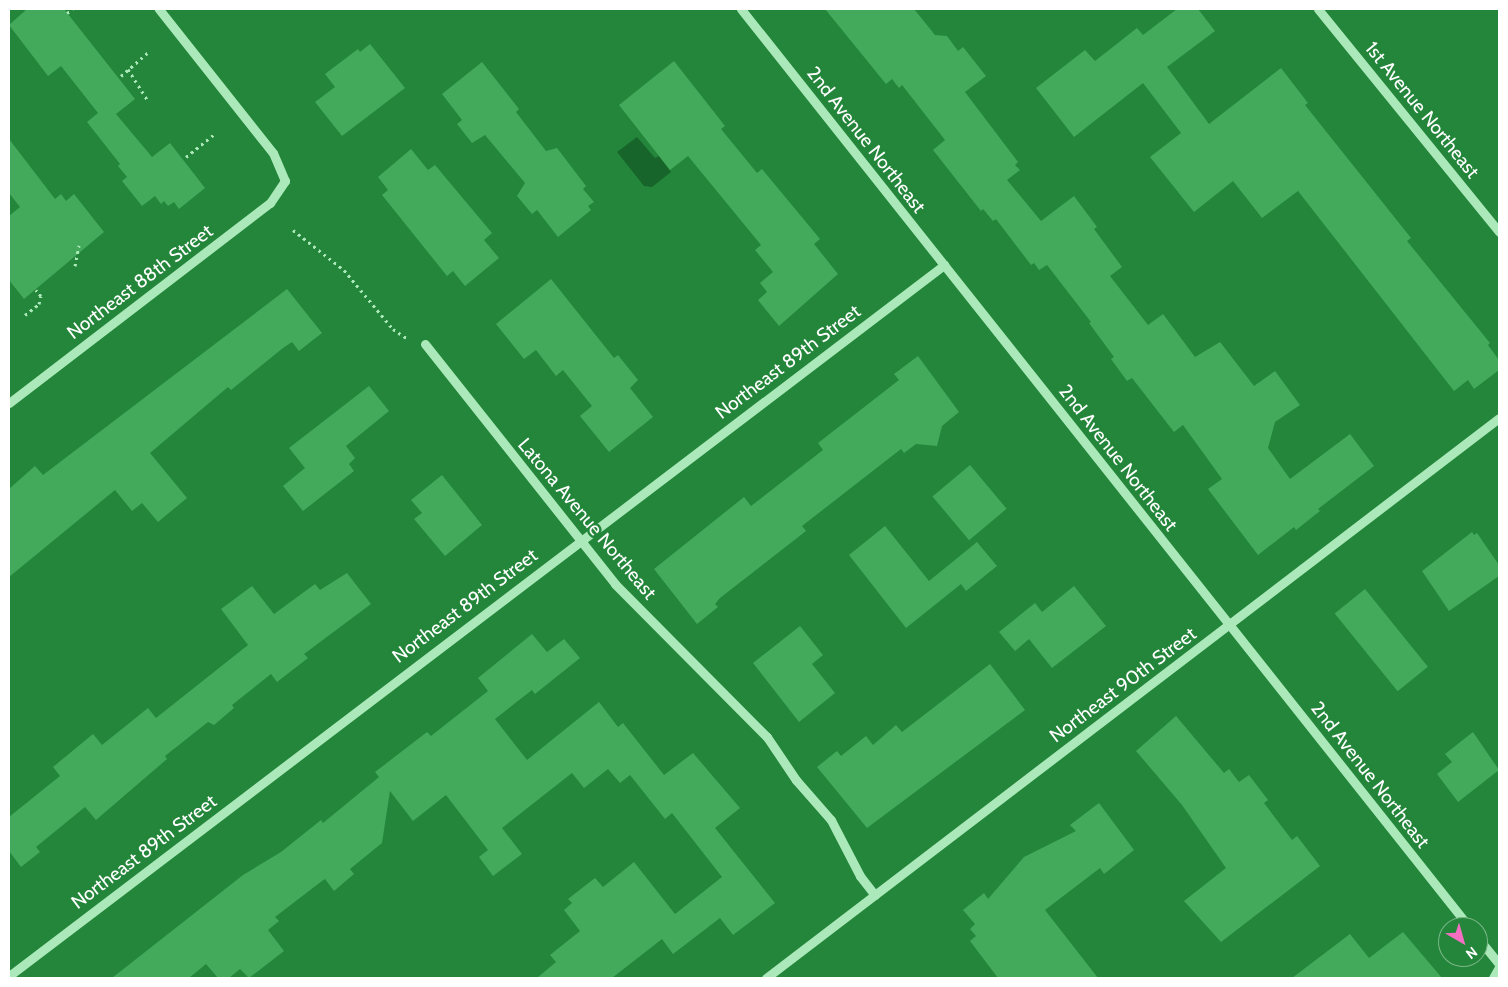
<!DOCTYPE html>
<style>
body{margin:0}
#map{position:relative;width:1508px;height:987px;overflow:hidden;background:#23863a;font-family:Cabin,sans-serif}
div>[style]{position:absolute}
.water>*{inset:0;background:#18652b}
.building>*{inset:0;background:#43aa5b;transform-origin:0 0}
.path>*{height:3px;margin-top:-1.5px;transform-origin:0;background:repeating-linear-gradient(90deg,#ace9ba 0 2.5px,transparent 0 6.5px)}
.minor>*{height:9px;margin:-4.5px;padding:0 4.5px;transform-origin:4.5px;border-radius:4.5px;background:#ace9ba}
span{translate:-50% -50%;white-space:nowrap;text-align:center;line-height:1.15;-webkit-text-stroke:5px #23863a;paint-order:stroke}
.street-label{font-size:19px;color:#fff}
.frame{position:absolute;inset:0;border:10px solid #fff;pointer-events:none}
.north{position:absolute;left:1438px;top:917px;width:50px;height:50px;box-sizing:border-box;background:#23863a;border:1px solid #7bb689;border-radius:50%;rotate:142deg;font-size:14px;font-weight:700;line-height:20px;text-align:center;color:#fff}
.north::after{content:'';display:block;margin:auto;width:18px;height:22px;background:#f46fc1;clip-path:polygon(50% 0,100% 100%,50% 72%,0 100%)}
</style>
<div id="map">
<div class="water">
<div style="clip-path:polygon(637px 137px,655px 158px,659px 156px,671px 172px,652px 187px,644px 186px,617px 152px)"></div>
</div>
<div class="building">
<div style="clip-path:polygon(27px 9px,64px 9px,135px 99px,116px 114px,152px 157px,170px 143px,205px 188px,179px 209px,174px 202px,168px 206px,164px 201px,161px 204px,155px 196px,142px 206px,122px 181px,127px 177px,118px 166px,120px 164px,87px 122px,98px 113px,61px 66px,48px 76px,9px 25px)"></div>
<div style="clip-path:polygon(825px 9px,914px 9px,935px 35px,947px 36px,958px 51px,963px 47px,986px 76px,965px 92px,1018px 162px,1015px 165px,1020px 170px,1007px 180px,1041px 221px,1074px 196px,1097px 227px,1094px 229px,1122px 267px,1110px 276px,1148px 325px,1163px 314px,1195px 357px,1220px 342px,1254px 386px,1275px 371px,1300px 405px,1275px 422px,1268px 448px,1290px 479px,1350px 434px,1374px 466px,1318px 509px,1320px 511px,1296px 530px,1294px 527px,1258px 555px,1208px 489px,1222px 479px,1183px 425px,1174px 432px,1132px 378px,1127px 381px,1111px 359px,1114px 357px,1089px 323px,1091px 322px,1047px 265px,1039px 270px,1034px 263px,1031px 265px,996px 219px,993px 221px,983px 209px,981px 211px,933px 150px,945px 140px,902px 85px,899px 88px,892px 79px,886px 84px)"></div>
<div style="clip-path:polygon(1177px 9px,1198px 9px,1215px 31px,1167px 67px,1209px 124px,1281px 68px,1308px 103px,1305px 105px,1411px 238px,1407px 241px,1490px 343px,1488px 345px,1499px 360px,1499px 370px,1474px 389px,1468px 380px,1454px 391px,1298px 191px,1262px 218px,1233px 181px,1194px 212px,1150px 157px,1181px 133px,1143px 83px,1074px 137px,1036px 88px,1085px 50px,1095px 61px,1137px 28px,1143px 35px)"></div>
<div style="clip-path:polygon(370px 44px,405px 88px,342px 136px,315px 102px,335px 87px,325px 74px,358px 49px,360px 52px)"></div>
<div style="clip-path:polygon(674px 61px,725px 126px,721px 129px,757px 173px,762px 169px,820px 239px,814px 244px,838px 274px,779px 326px,758px 300px,767px 292px,760px 283px,773px 272px,755px 250px,761px 245px,688px 156px,670px 170px,619px 105px)"></div>
<div style="clip-path:polygon(482px 62px,519px 109px,516px 112px,546px 151px,557px 148px,586px 186px,583px 189px,594px 202px,588px 206px,591px 210px,558px 237px,537px 210px,532px 214px,517px 196px,525px 183px,485px 135px,472px 143px,457px 124px,462px 120px,442px 94px)"></div>
<div style="clip-path:polygon(9px 139px,55px 199px,61px 194px,66px 201px,74px 194px,104px 232px,24px 299px,9px 280px,9px 216px,20px 207px,9px 193px)"></div>
<div style="clip-path:polygon(411px 149px,428px 170px,435px 165px,492px 233px,484px 240px,499px 258px,465px 286px,453px 271px,447px 276px,382px 195px,388px 190px,378px 177px)"></div>
<div style="clip-path:polygon(551px 279px,614px 358px,618px 355px,638px 380px,630px 388px,653px 417px,609px 452px,580px 416px,592px 406px,563px 370px,556px 376px,536px 350px,524px 359px,496px 324px)"></div>
<div style="clip-path:polygon(287px 289px,322px 333px,299px 351px,292px 342px,283px 348px,231px 390px,228px 387px,150px 453px,187px 498px,158px 522px,142px 503px,132px 511px,115px 490px,9px 577px,9px 489px,35px 466px,43px 475px)"></div>
<div style="clip-path:polygon(918px 356px,959px 412px,942px 426px,937px 446px,916px 444px,904px 453px,901px 449px,802px 526px,806px 531px,720px 598px,715px 604px,718px 607px,697px 624px,654px 569px,744px 497px,751px 506px,823px 450px,818px 443px,899px 380px,894px 374px)"></div>
<div style="clip-path:polygon(369px 386px,389px 411px,346px 446px,355px 458px,349px 464px,354px 471px,303px 511px,283px 486px,305px 468px,289px 448px)"></div>
<div style="left:970px;top:465px;width:57px;height:49px;rotate:50deg"></div>
<div style="clip-path:polygon(442px 475px,482px 525px,445px 556px,414px 519px,422px 513px,411px 500px)"></div>
<div style="clip-path:polygon(885px 526px,929px 581px,977px 542px,997px 566px,966px 591px,961px 584px,906px 628px,849px 555px)"></div>
<div style="clip-path:polygon(1472px 532px,1474px 535px,1477px 533px,1499px 565px,1499px 576px,1449px 611px,1422px 571px)"></div>
<div style="clip-path:polygon(347px 573px,371px 604px,304px 654px,308px 658px,277px 682px,271px 674px,232px 705px,234px 708px,214px 725px,208px 722px,165px 756px,167px 759px,96px 820px,85px 807px,36px 847px,40px 852px,21px 867px,9px 851px,9px 817px,60px 776px,53px 767px,93px 734px,102px 745px,148px 708px,156px 718px,248px 645px,221px 609px,252px 586px,274px 614px,315px 584px,320px 590px)"></div>
<div style="clip-path:polygon(1074px 586px,1106px 626px,1052px 668px,1029px 639px,1015px 651px,999px 632px,1035px 603px,1042px 612px)"></div>
<div style="left:1365px;top:589px;width:100px;height:39px;rotate:51deg"></div>
<div style="clip-path:polygon(800px 626px,823px 655px,812px 664px,835px 693px,799px 722px,753px 663px)"></div>
<div style="clip-path:polygon(532px 634px,547px 652px,564px 639px,580px 658px,535px 694px,532px 690px,495px 719px,527px 760px,599px 702px,618px 727px,623px 723px,664px 775px,693px 753px,740px 808px,715px 828px,775px 903px,733px 935px,720px 918px,673px 954px,662px 939px,612px 978px,537px 978px,556px 962px,550px 955px,580px 931px,564px 910px,572px 903px,568px 899px,595px 878px,603px 887px,634px 862px,675px 914px,722px 877px,672px 813px,665px 819px,630px 775px,620px 783px,608px 769px,584px 788px,572px 773px,502px 828px,522px 854px,493px 876px,479px 857px,488px 850px,446px 795px,413px 821px,390px 791px,382px 843px,350px 869px,354px 874px,334px 891px,325px 879px,322px 881px,275px 917px,279px 921px,268px 930px,284px 951px,249px 978px,240px 969px,229px 978px,218px 978px,206px 964px,189px 978px,112px 978px,243px 875px,281px 852px,321px 820px,323px 823px,379px 777px,375px 772px,427px 732px,431px 736px,488px 691px,478px 678px)"></div>
<div style="clip-path:polygon(990px 664px,1025px 710px,867px 828px,817px 767px,837px 751px,841px 756px,866px 736px,873px 745px,896px 725px,902px 732px)"></div>
<div style="clip-path:polygon(1176px 716px,1224px 773px,1229px 769px,1239px 782px,1249px 775px,1268px 800px,1264px 803px,1292px 840px,1297px 836px,1320px 866px,1221px 942px,1184px 901px,1226px 868px,1182px 805px,1136px 751px)"></div>
<div style="clip-path:polygon(1473px 732px,1499px 770px,1458px 802px,1437px 774px,1452px 762px,1445px 754px)"></div>
<div style="clip-path:polygon(1099px 803px,1134px 850px,1104px 874px,1100px 868px,1045px 910px,1098px 978px,998px 978px,970px 941px,976px 936px,970px 929px,975px 924px,963px 910px,984px 893px,988px 899px,1024px 857px,1076px 831px,1070px 825px)"></div>
<div style="clip-path:polygon(1403px 932px,1442px 978px,1292px 978px,1350px 934px,1369px 958px)"></div>
</div>
<div class="path">
<div style="left:67px;top:13px;width:7px;rotate:-34deg"></div>
<div style="left:128px;top:69px;width:36px;rotate:58deg"></div>
<div style="left:121px;top:76px;width:37px;rotate:-41deg"></div>
<div style="left:186px;top:157px;width:36px;rotate:-39deg"></div>
<div style="left:293px;top:230px;width:65px;rotate:38.1deg"></div>
<div style="left:344px;top:270px;width:77px;rotate:50.3deg"></div>
<div style="left:393px;top:329px;width:18px;rotate:34deg"></div>
<div style="left:75px;top:266px;width:21px;rotate:-79deg"></div>
<div style="left:25px;top:315px;width:18px;rotate:-38deg"></div>
<div style="left:39px;top:304px;width:8px;rotate:-76deg"></div>
<div style="left:41px;top:296px;width:8px;rotate:-130deg"></div>
</div>
<div class="minor">
<div style="left:741px;top:9px;width:1172px;rotate:51.58deg"></div>
<div style="left:1318px;top:9px;width:287px;rotate:50.9deg"></div>
<div style="left:425px;top:344px;width:306px;rotate:51.6deg"></div>
<div style="left:615px;top:584px;width:216px;rotate:45.2deg"></div>
<div style="left:767px;top:737px;width:52px;rotate:56deg"></div>
<div style="left:796px;top:780px;width:53px;rotate:48.8deg"></div>
<div style="left:831px;top:820px;width:63px;rotate:62.6deg"></div>
<div style="left:860px;top:876px;width:24px;rotate:52deg"></div>
<div style="left:9px;top:403px;width:329px;rotate:-37.5deg"></div>
<div style="left:270px;top:203px;width:27px;rotate:-56deg"></div>
<div style="left:285px;top:181px;width:30px;rotate:-113deg"></div>
<div style="left:273px;top:153px;width:184px;rotate:-128.4deg"></div>
<div style="left:1478px;top:938px;width:33px;rotate:51deg"></div>
<div style="left:9px;top:976px;width:1175px;rotate:-37.25deg"></div>
<div style="left:766px;top:978px;width:922px;rotate:-37.38deg"></div>
<div style="left:1493px;top:978px;width:13px;rotate:-61deg"></div>
</div>
<div class="street-label">
<span style="left:1422px;top:110px;rotate:51deg">1st Avenue Northeast</span>
<span style="left:866px;top:140px;rotate:52deg">2nd Avenue Northeast</span>
<span style="left:140px;top:282px;rotate:-37deg">Northeast 88th Street</span>
<span style="left:788px;top:362px;rotate:-37deg">Northeast 89th Street</span>
<span style="left:1118px;top:458px;rotate:52deg">2nd Avenue Northeast</span>
<span style="left:587px;top:519px;rotate:50deg">Latona Avenue Northeast</span>
<span style="left:465px;top:606px;rotate:-37deg">Northeast 89th Street</span>
<span style="left:1123px;top:685px;rotate:-37deg">Northeast 90th Street</span>
<span style="left:1370px;top:775px;rotate:52deg">2nd Avenue Northeast</span>
<span style="left:144px;top:852px;rotate:-37deg">Northeast 89th Street</span>
</div>
<div class="frame"></div>
<div class="north">N</div>
</div>
